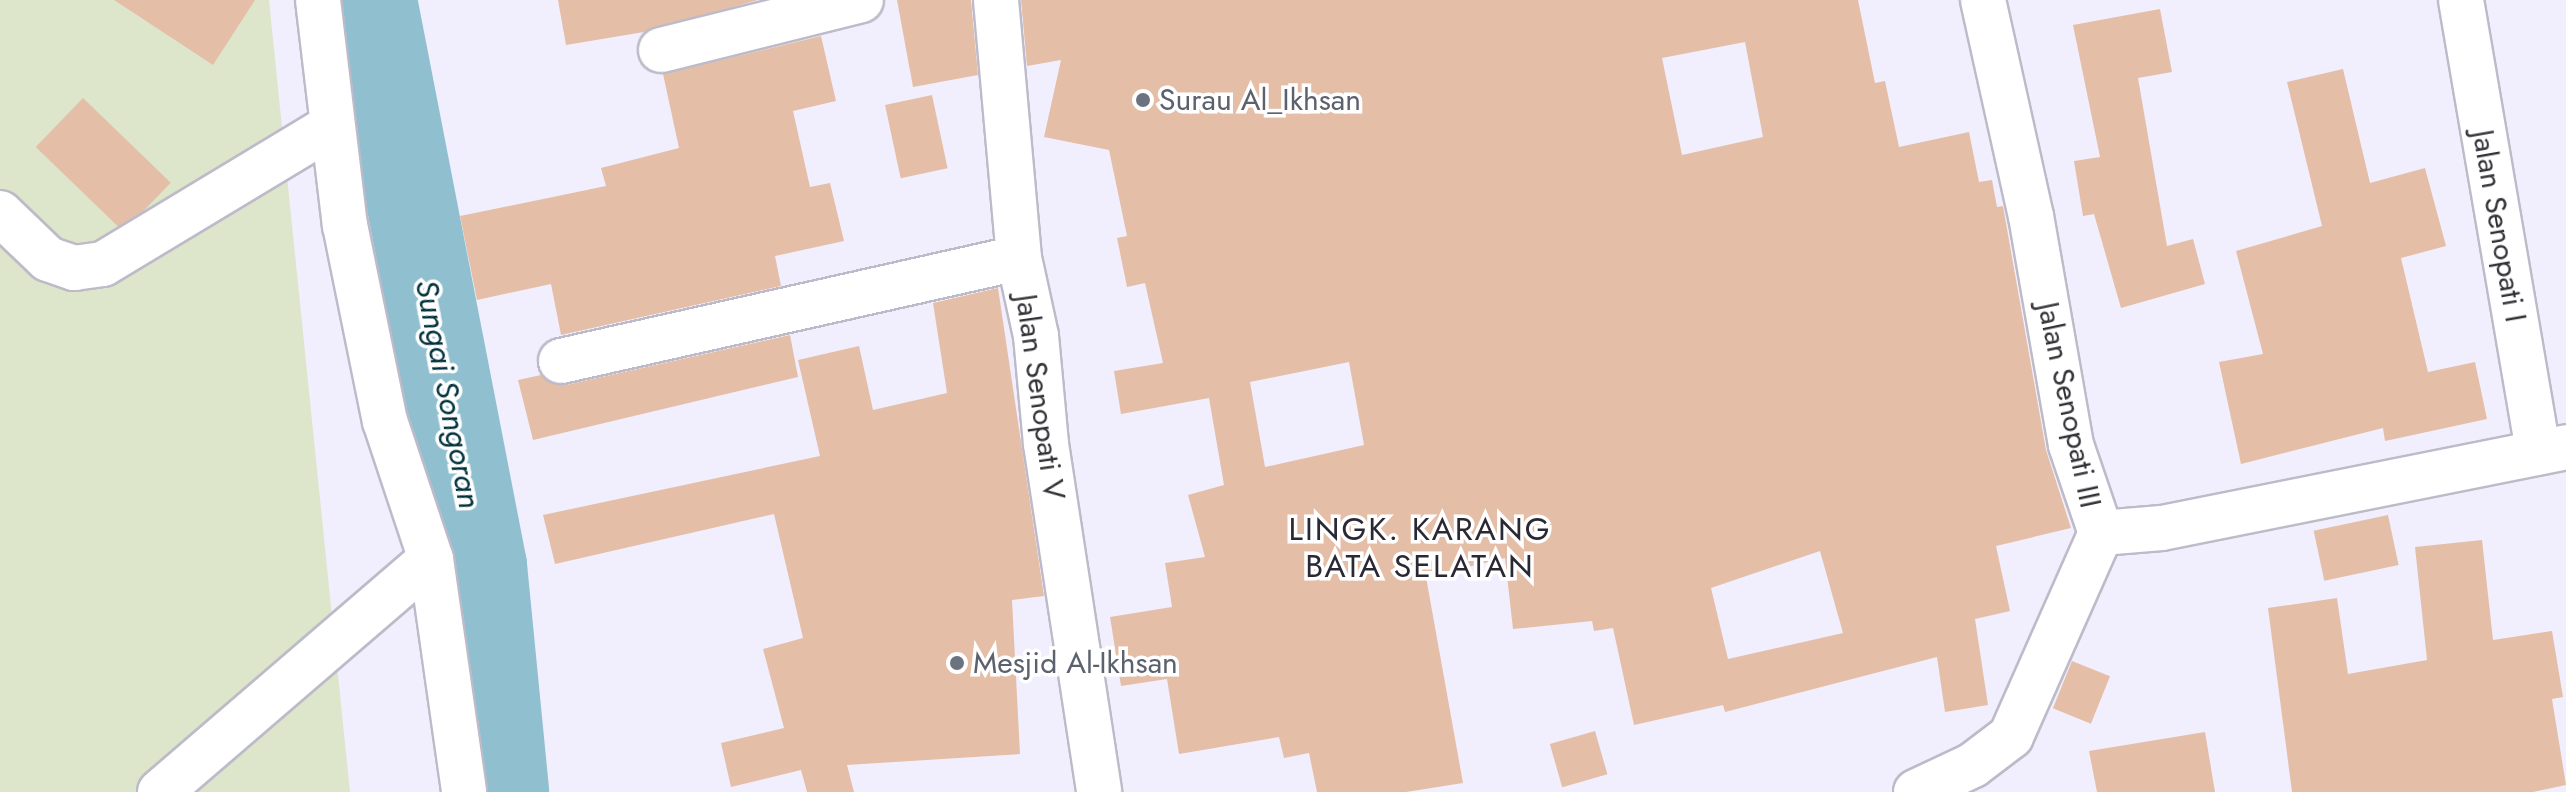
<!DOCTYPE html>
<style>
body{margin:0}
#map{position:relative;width:2566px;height:792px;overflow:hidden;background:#f1effe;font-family:Jost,sans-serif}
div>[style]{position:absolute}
.green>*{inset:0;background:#dde6cb}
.river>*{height:90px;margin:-45px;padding:0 45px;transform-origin:45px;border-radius:45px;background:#90c0d0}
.building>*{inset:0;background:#e5bea7;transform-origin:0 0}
.roads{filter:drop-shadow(2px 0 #bdbbc9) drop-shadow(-2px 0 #bdbbc9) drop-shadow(0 2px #bdbbc9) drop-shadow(0 -2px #bdbbc9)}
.minor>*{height:44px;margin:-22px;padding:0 22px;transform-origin:22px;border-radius:22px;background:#fff}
.dots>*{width:22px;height:22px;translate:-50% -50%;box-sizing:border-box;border:4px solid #fff;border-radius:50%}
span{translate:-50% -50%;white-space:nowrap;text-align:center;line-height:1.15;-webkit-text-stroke:7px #fff;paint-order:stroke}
.worship-label{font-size:30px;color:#5b616d}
.left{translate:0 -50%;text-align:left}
.street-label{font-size:30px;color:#323237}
.water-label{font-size:32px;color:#02313c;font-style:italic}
.neighbourhood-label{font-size:32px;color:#2a2833;letter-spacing:2px}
</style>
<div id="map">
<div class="green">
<div style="clip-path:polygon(0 0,269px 0,350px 792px,0 792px)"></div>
</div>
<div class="river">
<div style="left:372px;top:0;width:577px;rotate:79deg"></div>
<div style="left:482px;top:566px;width:227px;rotate:84.4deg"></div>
</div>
<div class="building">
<div style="clip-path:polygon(114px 0,255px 0,213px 65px)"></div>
<div style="clip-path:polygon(558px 0,758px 0,644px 32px,566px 45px)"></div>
<div style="clip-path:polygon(897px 0,971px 0,978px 75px,913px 87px)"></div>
<div style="clip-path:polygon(evenodd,1021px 0,1858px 0,1875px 83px,1885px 81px,1899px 147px,1969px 132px,1979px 182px,1992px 180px,1997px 207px,2003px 206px,2046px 450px,2071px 528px,1996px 546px,2010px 611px,1975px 619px,1988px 705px,1945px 712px,1937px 657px,1725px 712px,1723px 705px,1634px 725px,1613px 628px,1594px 631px,1592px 621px,1513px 629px,1505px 558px,1426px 577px,1463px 783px,1406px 792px,1317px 792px,1309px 753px,1284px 758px,1279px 737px,1179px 754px,1167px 679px,1121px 686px,1110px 617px,1172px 607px,1165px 563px,1205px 557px,1188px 495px,1224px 485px,1209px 398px,1121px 414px,1114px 371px,1163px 363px,1145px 283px,1127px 287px,1117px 238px,1127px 236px,1109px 150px,1044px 137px,1061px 60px,1027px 66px,1021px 0,1745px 42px,1763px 137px,1682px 155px,1662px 58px,1745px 42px,1021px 0,1349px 362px,1364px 445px,1265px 467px,1250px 382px,1349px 362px,1021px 0,1820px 551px,1843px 633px,1728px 659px,1711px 588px,1820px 551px)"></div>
<div style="clip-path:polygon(2160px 9px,2172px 72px,2138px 78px,2167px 246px,2193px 239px,2205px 284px,2121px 308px,2094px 214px,2083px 216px,2074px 161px,2100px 157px,2073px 25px)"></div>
<div style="clip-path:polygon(821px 36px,836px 101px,793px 111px,810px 187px,830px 183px,844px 241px,775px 256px,781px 286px,561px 335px,551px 284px,477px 300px,460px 216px,606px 186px,601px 168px,679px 148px,663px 74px)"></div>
<div style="clip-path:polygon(2343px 69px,2370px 183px,2425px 168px,2446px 246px,2401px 258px,2428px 372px,2475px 362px,2487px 419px,2385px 441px,2383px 428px,2241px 464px,2219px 362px,2263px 354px,2236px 251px,2322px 226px,2287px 82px)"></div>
<div style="left:932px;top:95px;width:75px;height:48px;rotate:78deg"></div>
<div style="left:83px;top:98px;width:122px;height:68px;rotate:44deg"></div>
<div style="clip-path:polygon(998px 288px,1044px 596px,1012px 600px,1020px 754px,847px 765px,854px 792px,807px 792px,801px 770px,731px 787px,721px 743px,784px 728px,763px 649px,803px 638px,774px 514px,555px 564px,543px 515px,820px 456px,798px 360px,859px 346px,873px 410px,947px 393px,933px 303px)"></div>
<div style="clip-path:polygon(790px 335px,798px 377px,533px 440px,518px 380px,541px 375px,566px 385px)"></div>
<div style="left:2388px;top:515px;width:51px;height:76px;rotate:78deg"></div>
<div style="clip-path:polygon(2482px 540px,2493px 640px,2552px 631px,2563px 697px,2552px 699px,2566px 785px,2533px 792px,2292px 792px,2268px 608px,2337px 598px,2348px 674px,2427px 660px,2415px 547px)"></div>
<div style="left:2072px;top:661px;width:41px;height:51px;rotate:22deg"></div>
<div style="left:1595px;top:731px;width:45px;height:47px;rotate:74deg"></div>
<div style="clip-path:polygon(2205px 732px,2215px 792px,2097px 792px,2089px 751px)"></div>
</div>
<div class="roads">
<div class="minor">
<div style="left:318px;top:0;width:227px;rotate:83.2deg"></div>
<div style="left:345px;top:225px;width:200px;rotate:78.5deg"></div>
<div style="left:385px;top:421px;width:145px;rotate:71.6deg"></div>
<div style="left:431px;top:559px;width:235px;rotate:81.9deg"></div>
<div style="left:996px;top:0;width:259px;rotate:84.9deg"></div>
<div style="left:1019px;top:258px;width:80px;rotate:77.7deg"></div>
<div style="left:1036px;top:336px;width:108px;rotate:84.7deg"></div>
<div style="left:1046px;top:444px;width:352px;rotate:81.3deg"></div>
<div style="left:1983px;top:0;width:221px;rotate:77.5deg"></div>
<div style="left:2031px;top:216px;width:232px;rotate:80.1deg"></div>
<div style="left:2071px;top:445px;width:93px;rotate:71.2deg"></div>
<div style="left:2101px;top:533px;width:61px;rotate:-4.7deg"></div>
<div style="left:2162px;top:528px;width:412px;rotate:-11.3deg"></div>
<div style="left:2461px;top:0;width:459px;rotate:80.3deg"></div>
<div style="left:661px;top:50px;width:206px;rotate:-14deg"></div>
<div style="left:0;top:213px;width:66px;rotate:43.8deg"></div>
<div style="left:48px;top:259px;width:28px;rotate:19deg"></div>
<div style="left:74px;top:268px;width:29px;rotate:-8deg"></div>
<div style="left:103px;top:264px;width:265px;rotate:-31.1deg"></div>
<div style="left:561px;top:361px;width:469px;rotate:-12.7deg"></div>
<div style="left:160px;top:792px;width:357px;rotate:-40.7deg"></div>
<div style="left:1916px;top:792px;width:63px;rotate:-25.3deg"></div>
<div style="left:1973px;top:765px;width:48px;rotate:-37.3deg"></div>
<div style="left:2011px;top:736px;width:222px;rotate:-66.1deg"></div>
</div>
</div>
<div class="dots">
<div style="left:1143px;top:100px;background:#6b7280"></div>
<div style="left:957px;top:663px;background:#6b7280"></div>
</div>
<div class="worship-label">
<span class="left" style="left:1159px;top:100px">Surau Al_Ikhsan</span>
<span class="left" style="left:973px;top:663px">Mesjid Al-Ikhsan</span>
</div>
<div class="street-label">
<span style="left:2499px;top:226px;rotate:80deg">Jalan Senopati I</span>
<span style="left:1040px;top:397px;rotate:82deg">Jalan Senopati V</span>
<span style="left:2069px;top:405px;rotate:78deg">Jalan Senopati III</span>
</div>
<div class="water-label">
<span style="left:448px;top:394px;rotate:79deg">Sungai Songoran</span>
</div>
<div class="neighbourhood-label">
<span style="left:1420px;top:548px">LINGK. KARANG<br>BATA SELATAN</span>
</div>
</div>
